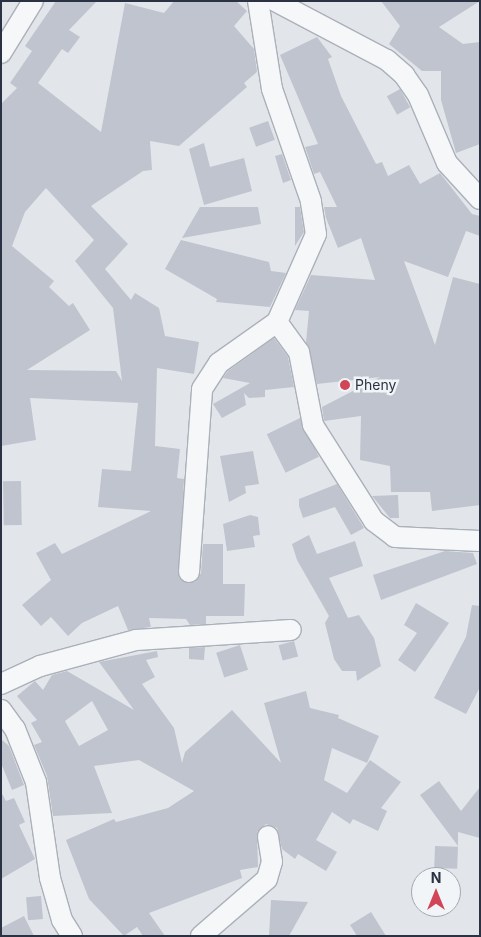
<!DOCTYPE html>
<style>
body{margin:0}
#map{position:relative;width:481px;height:937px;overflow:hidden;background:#e2e6eb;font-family:Inter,sans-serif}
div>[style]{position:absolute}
.building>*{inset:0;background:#bfc4ce;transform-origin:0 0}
.roads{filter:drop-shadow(1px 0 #abb0b9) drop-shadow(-1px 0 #abb0b9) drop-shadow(0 1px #abb0b9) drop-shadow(0 -1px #abb0b9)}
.minor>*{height:20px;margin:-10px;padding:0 10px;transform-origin:10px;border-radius:10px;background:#f5f7f9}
.dots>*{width:14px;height:14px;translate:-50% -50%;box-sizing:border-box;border:2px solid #f2f5f8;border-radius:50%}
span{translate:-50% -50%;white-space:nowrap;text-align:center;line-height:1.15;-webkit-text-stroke:5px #f2f5f8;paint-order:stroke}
.poi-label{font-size:14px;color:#2a3244}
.left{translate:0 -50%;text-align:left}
.frame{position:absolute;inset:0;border:2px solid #2a3244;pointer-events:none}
.north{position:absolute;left:411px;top:867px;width:50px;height:50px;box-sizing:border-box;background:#f2f5f8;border:1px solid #a2a7b0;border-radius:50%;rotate:0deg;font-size:14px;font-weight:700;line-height:20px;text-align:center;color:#2a3244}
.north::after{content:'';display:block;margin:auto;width:18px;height:22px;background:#d14657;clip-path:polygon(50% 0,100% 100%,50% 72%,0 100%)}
</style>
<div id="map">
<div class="building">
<div style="clip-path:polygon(evenodd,56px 1px,97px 1px,69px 30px,80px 37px,68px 53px,62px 49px,38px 83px,101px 132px,125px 3px,164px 13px,174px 1px,236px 1px,247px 11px,234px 26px,254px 49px,257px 72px,244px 83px,247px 87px,179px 146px,150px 141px,152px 170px,143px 171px,91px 206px,128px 244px,105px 269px,131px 300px,135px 293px,159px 308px,165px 336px,199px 342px,194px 374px,157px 368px,155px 446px,180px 449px,177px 478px,184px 479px,179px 578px,195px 582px,201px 573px,203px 544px,223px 544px,223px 584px,245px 584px,244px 616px,206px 616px,206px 624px,190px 625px,186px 619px,149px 618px,151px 627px,128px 630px,118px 606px,82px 623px,68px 636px,51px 617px,41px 626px,22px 605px,51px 580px,36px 553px,55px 543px,62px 554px,151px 511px,98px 507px,102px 469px,131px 471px,138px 403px,30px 398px,36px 440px,1px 446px,1px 104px,17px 88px,10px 83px,32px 51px,25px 46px,56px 1px,46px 188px,94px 240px,75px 261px,113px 308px,122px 381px,116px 371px,27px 370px,90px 330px,73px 303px,69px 306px,49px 287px,54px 281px,12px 246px,25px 212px,46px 188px)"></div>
<div style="clip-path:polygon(381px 1px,480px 1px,439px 27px,463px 44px,480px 42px,480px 144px,456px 153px,441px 100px,441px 71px,422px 71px,389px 44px,400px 26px)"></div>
<div style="clip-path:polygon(317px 37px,332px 57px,328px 59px,341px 96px,376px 164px,382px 162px,388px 176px,409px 165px,420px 184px,440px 173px,472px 214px,480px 216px,480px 236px,466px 231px,448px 277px,404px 261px,435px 345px,453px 277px,480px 284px,480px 505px,432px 511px,430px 492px,391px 492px,390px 466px,360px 460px,361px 416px,324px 421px,322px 407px,380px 377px,317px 384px,306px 342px,309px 311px,295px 310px,311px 275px,375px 280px,361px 238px,338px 248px,326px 218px,324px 207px,337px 207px,320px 172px,314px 174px,305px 147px,318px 144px,280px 55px)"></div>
<div style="left:400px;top:89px;width:21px;height:15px;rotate:61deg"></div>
<div style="left:268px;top:121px;width:20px;height:20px;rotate:70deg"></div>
<div style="clip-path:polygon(204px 143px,210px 167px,244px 158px,252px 191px,204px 205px,189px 149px)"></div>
<div style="clip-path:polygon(282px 154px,291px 180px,283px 183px,275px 156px)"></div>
<div style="clip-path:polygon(200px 207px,258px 207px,261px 224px,182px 238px)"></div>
<div style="clip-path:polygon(295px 207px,300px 207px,304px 232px,295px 246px)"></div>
<div style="clip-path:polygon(181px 240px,269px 262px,271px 271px,286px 273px,270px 307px,216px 302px,217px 299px,165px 269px)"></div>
<div style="clip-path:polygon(274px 338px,288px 357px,294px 387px,265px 390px,265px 397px,249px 398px,244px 393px,246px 405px,222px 418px,213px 404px,250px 383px,223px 378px,228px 371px)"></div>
<div style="left:300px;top:418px;width:43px;height:37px;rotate:64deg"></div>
<div style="clip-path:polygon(253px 451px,259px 484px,245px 486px,246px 493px,229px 502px,220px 456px)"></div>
<div style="left:21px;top:481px;width:44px;height:18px;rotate:89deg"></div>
<div style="clip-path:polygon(337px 484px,364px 528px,351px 535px,335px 507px,303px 518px,299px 506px,299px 499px)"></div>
<div style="clip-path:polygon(398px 495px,399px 518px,390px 518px,372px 496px)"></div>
<div style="clip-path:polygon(250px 515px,258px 517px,260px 535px,253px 536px,255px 547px,227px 551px,223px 524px)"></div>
<div style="clip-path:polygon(309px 535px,317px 554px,355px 541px,363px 566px,329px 578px,348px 618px,359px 615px,374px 638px,381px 666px,357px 681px,356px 671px,342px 671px,334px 659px,325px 623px,329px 616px,297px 560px,292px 544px)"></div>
<div style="clip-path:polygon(445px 551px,473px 553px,477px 564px,381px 600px,373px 575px)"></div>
<div style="clip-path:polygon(416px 603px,449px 623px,415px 672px,398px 660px,417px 633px,404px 625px)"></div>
<div style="clip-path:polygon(472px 605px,480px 606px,480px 687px,466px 714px,434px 698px,466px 637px)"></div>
<div style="left:294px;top:641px;width:16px;height:16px;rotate:75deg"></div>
<div style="left:240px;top:645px;width:26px;height:25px;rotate:72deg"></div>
<div style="clip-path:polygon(205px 647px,204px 660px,189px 659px,189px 648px)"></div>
<div style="clip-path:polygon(evenodd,157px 651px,158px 657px,146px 660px,155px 677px,142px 684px,174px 728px,182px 763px,185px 752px,232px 710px,281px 763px,264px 703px,306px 691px,310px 708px,339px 715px,338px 718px,379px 736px,367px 763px,332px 748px,324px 780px,347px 793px,370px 760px,401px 782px,381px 808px,387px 811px,378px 831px,353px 819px,350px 824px,332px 812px,316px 840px,337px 852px,326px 871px,298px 854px,295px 859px,282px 849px,277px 828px,266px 824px,257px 832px,258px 867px,240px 870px,242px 878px,149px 913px,165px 936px,143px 936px,137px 927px,124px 936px,89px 899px,66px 840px,114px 819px,116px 822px,168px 808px,194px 791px,139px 760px,94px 766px,112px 813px,53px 816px,47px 776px,34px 745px,42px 742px,31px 723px,37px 720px,17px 696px,35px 681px,43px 690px,52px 675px,67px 671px,134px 710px,99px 662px,157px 651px,92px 701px,108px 730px,79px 746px,65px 721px,92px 701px)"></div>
<div style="clip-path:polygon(1px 739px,9px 746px,24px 785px,12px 790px,1px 763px)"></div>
<div style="clip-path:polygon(439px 781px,461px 811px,480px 787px,480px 838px,458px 832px,458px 846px,420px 795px)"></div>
<div style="clip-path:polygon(1px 792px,6px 801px,14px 798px,25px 822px,19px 825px,35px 859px,1px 879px)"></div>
<div style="left:435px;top:846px;width:23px;height:22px;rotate:2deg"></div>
<div style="left:41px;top:896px;width:23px;height:15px;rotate:85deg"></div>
<div style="clip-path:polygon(271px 900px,308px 902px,289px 936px,269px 936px)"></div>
<div style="clip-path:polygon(371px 912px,386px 936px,357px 936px,350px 925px)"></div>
<div style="clip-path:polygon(24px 916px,34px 936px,1px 936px,1px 928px)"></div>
</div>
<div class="roads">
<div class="minor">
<div style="left:275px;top:1px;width:127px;rotate:27.8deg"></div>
<div style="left:387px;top:60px;width:23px;rotate:41deg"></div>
<div style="left:404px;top:75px;width:24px;rotate:55deg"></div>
<div style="left:418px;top:95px;width:74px;rotate:66.9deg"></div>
<div style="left:447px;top:163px;width:49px;rotate:47.5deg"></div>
<div style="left:1px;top:53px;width:61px;rotate:-58.4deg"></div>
<div style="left:277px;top:322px;width:37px;rotate:54deg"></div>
<div style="left:299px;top:352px;width:74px;rotate:79.1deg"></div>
<div style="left:313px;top:425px;width:114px;rotate:57.6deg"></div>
<div style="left:374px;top:521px;width:26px;rotate:37deg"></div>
<div style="left:395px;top:537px;width:85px;rotate:2.7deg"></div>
<div style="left:189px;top:572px;width:183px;rotate:-85.9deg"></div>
<div style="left:202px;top:389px;width:31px;rotate:-57deg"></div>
<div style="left:219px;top:363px;width:71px;rotate:-35.3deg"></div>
<div style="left:277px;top:322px;width:96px;rotate:-66.1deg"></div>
<div style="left:316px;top:234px;width:33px;rotate:-99deg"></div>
<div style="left:311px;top:201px;width:119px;rotate:-109.2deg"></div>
<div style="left:272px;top:89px;width:89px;rotate:-99deg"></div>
<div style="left:1px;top:684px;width:43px;rotate:-24.8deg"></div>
<div style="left:40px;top:666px;width:99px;rotate:-15.2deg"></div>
<div style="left:136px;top:640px;width:155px;rotate:-3.7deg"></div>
<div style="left:1px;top:710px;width:24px;rotate:54deg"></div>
<div style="left:15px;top:729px;width:57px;rotate:68.4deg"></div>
<div style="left:36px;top:782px;width:97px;rotate:81.7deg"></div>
<div style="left:50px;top:878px;width:44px;rotate:74.1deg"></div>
<div style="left:62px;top:920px;width:19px;rotate:58deg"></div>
<div style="left:201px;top:936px;width:87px;rotate:-40.8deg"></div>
<div style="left:267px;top:879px;width:18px;rotate:-74deg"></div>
<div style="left:272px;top:862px;width:26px;rotate:-99deg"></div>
</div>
</div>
<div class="dots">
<div style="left:345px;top:385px;background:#d14657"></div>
</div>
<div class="poi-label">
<span class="left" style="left:355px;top:385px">Pheny</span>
</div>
<div class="frame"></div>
<div class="north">N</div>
</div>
